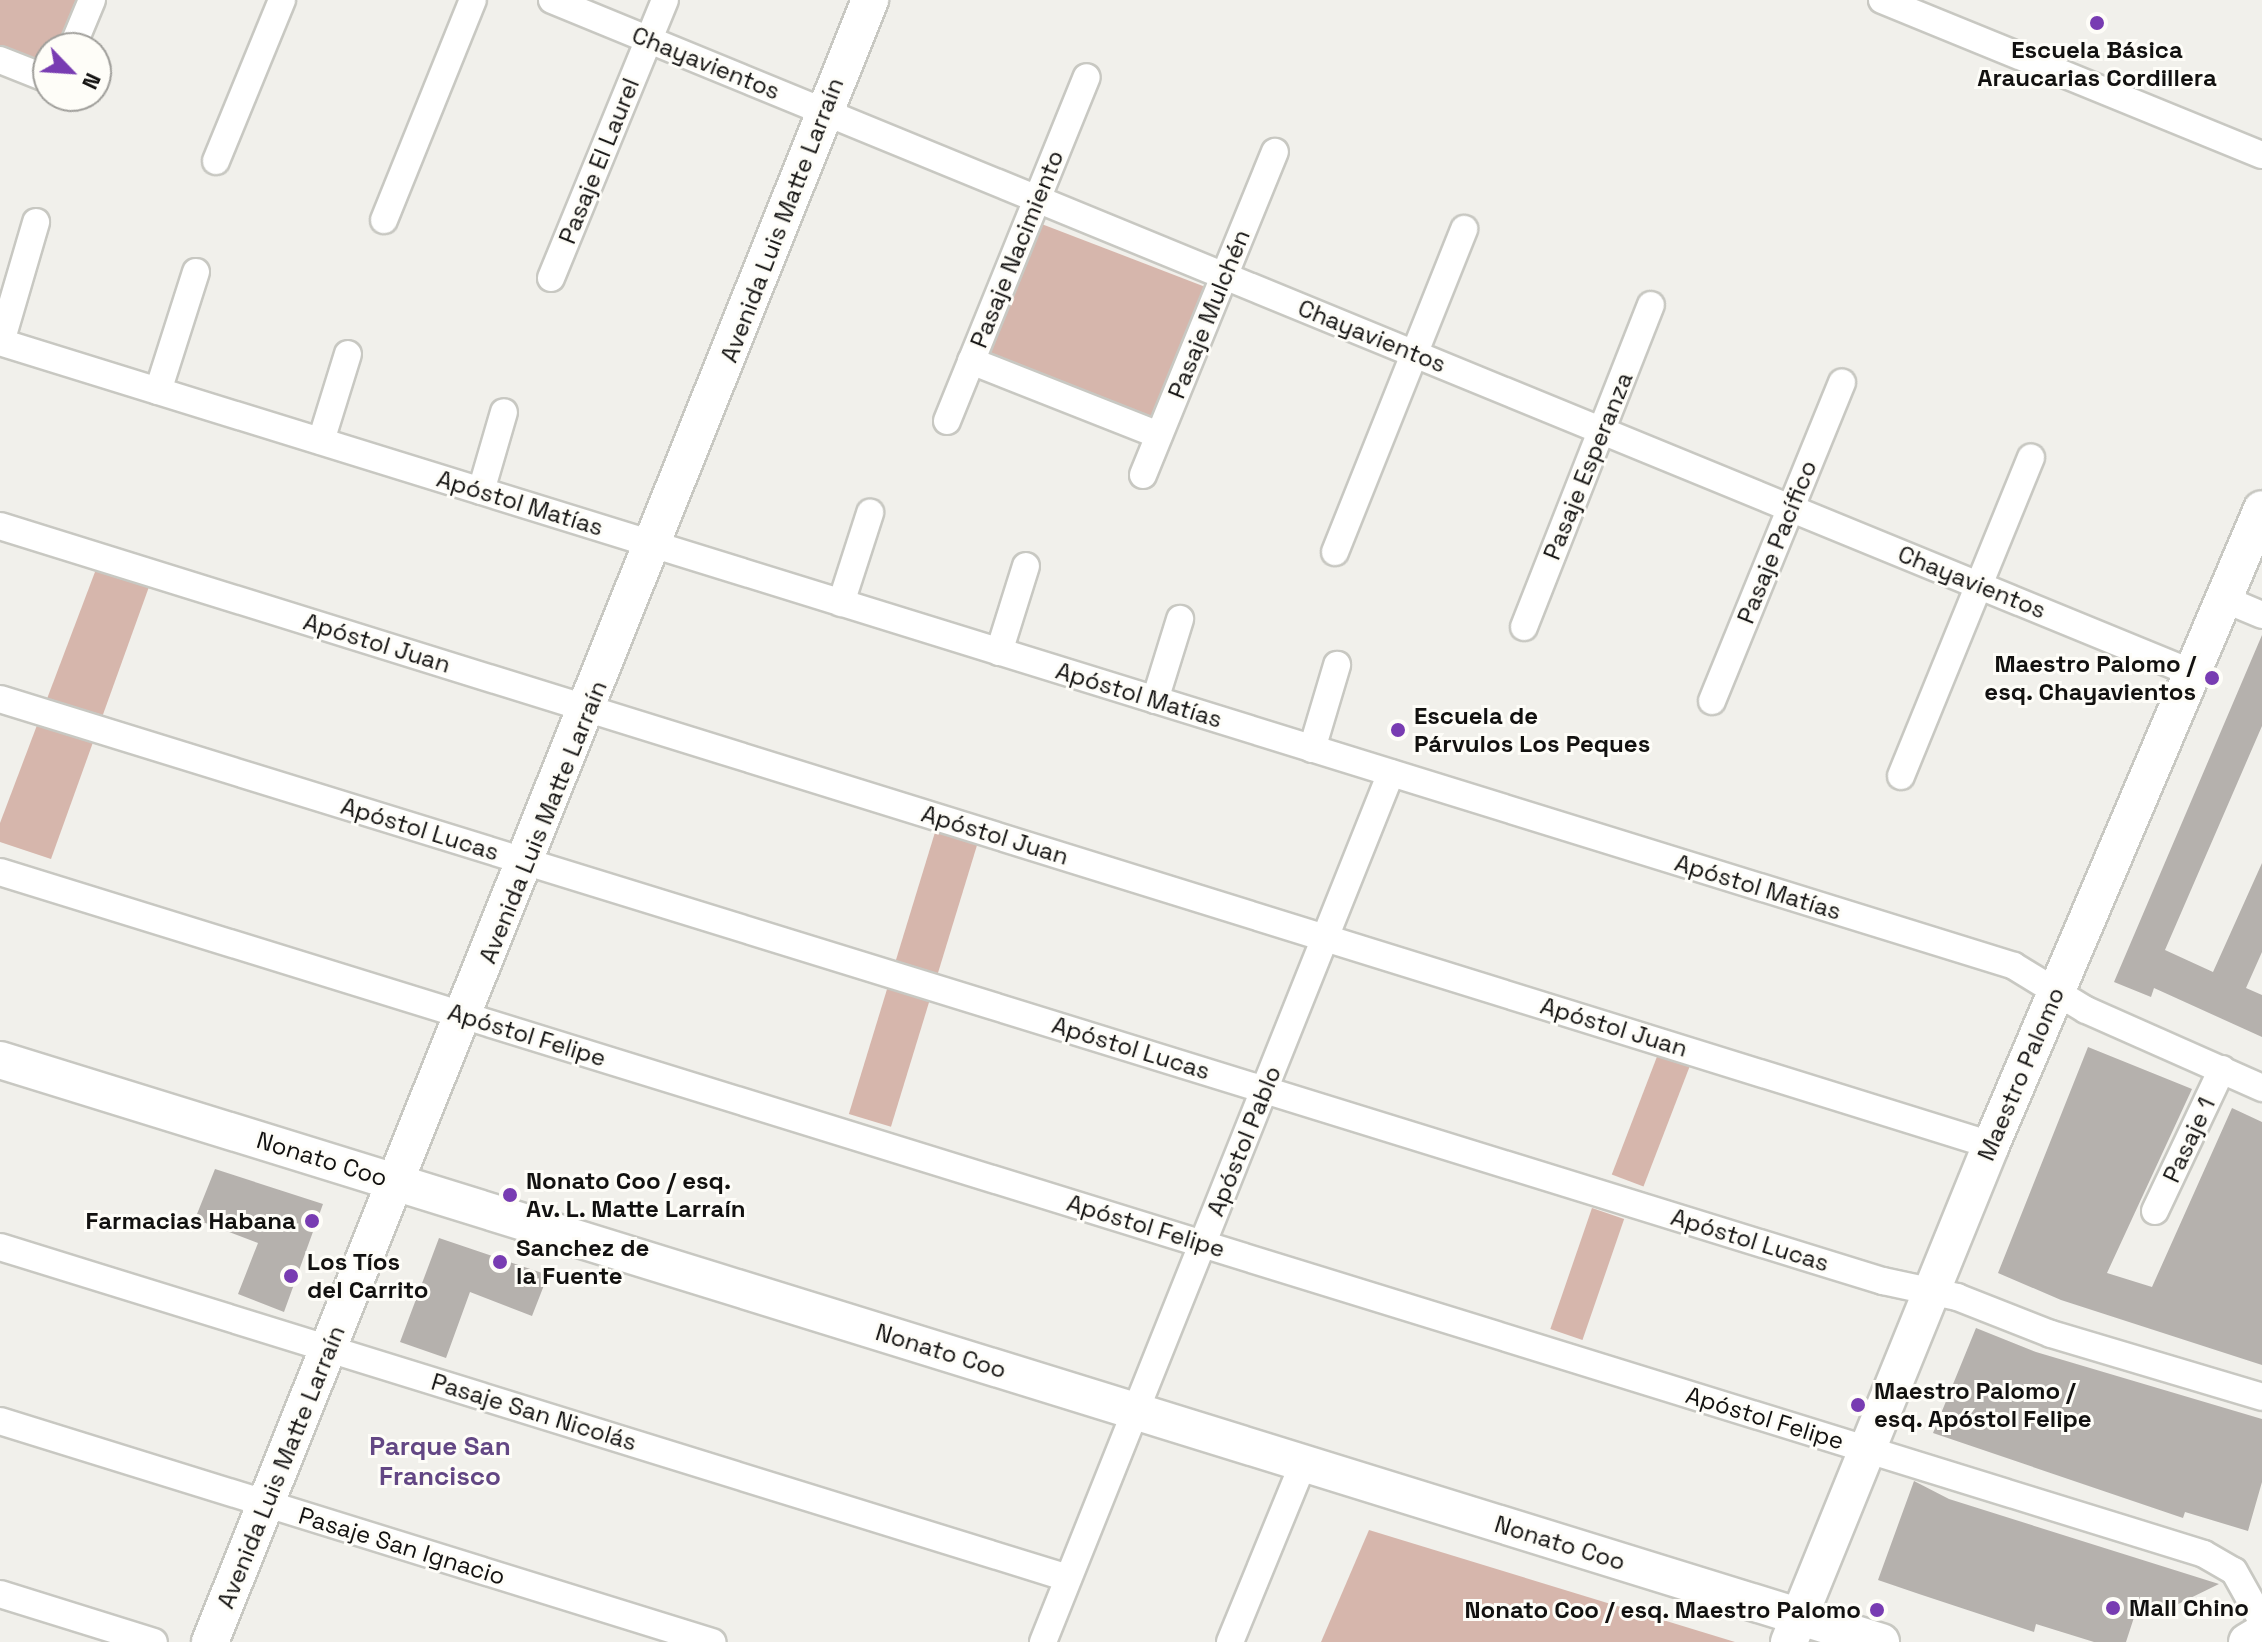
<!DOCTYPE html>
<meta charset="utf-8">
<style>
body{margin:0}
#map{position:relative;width:2262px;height:1642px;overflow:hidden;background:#f1f0eb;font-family:"Space Grotesk",sans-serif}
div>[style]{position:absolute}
.green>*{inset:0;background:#d6b6ac;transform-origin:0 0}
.building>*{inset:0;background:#b5b1ad}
.roads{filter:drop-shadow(2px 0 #c8c8c2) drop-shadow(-2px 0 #c8c8c2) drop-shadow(0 2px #c8c8c2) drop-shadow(0 -2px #c8c8c2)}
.street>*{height:26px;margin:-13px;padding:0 13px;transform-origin:13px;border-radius:13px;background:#fff}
.secondary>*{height:36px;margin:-18px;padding:0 18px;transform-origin:18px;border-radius:18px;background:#fff}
.dots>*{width:22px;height:22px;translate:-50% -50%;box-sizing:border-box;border:4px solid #fefdf8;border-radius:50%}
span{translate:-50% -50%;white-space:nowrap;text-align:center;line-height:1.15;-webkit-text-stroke:6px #fefdf8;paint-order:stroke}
.poi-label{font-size:24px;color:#121110;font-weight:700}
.right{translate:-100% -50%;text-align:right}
.left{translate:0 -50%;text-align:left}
.street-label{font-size:24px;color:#121110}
.neighbourhood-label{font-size:26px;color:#634784;font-weight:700}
.north{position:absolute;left:32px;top:32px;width:80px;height:80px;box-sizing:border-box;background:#fefdf8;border:2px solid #a09f9b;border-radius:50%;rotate:115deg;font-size:22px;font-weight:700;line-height:32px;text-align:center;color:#121110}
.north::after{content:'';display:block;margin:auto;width:28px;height:36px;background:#783cb2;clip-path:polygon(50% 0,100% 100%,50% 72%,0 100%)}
</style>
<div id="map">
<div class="green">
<div style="clip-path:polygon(0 0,76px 0,58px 48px,48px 48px,48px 69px,0 49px)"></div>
<div style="left:1039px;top:223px;width:179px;height:146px;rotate:21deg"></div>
<div style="clip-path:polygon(98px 564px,150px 584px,51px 859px,0 842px,0 823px)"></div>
<div style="left:936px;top:829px;width:44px;height:298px;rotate:17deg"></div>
<div style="left:1658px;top:1054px;width:34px;height:129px;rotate:21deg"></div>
<div style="left:1592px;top:1208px;width:34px;height:128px;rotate:19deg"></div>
<div style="clip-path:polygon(1369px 1530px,1735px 1642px,1321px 1642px)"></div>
</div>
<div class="building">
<div style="clip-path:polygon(2262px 635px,2262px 726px,2165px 950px,2213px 972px,2262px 863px,2262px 952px,2246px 988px,2262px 995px,2262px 1037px,2154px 988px,2151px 997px,2114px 982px)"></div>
<div style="clip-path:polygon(2088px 1047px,2192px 1089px,2107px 1273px,2152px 1287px,2232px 1108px,2262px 1122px,2262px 1365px,2061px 1300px,1998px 1273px)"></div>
<div style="clip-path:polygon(215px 1169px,323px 1204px,284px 1312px,238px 1294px,258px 1243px,195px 1219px)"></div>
<div style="clip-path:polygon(439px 1238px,548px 1275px,532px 1316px,470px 1292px,446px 1358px,400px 1342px)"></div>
<div style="clip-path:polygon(1976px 1328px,2036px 1352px,2262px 1419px,2262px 1482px,2248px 1531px,2185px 1512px,2183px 1518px,1933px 1433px)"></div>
<div style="clip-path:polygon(1914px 1481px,1949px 1499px,2219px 1584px,2168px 1609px,2139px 1602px,2126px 1642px,2094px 1642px,2036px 1624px,2034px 1632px,1919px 1594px,1878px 1580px)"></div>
</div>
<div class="roads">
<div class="street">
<div style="left:552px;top:0;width:1773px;rotate:22.31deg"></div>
<div style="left:1882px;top:0;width:410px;rotate:22.2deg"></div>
<div style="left:72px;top:48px;width:52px;rotate:-67.4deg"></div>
<div style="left:0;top:60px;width:52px;rotate:21.6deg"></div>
<div style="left:216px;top:161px;width:174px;rotate:-67.7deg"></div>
<div style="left:384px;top:220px;width:237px;rotate:-68deg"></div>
<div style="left:551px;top:278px;width:300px;rotate:-67.7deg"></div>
<div style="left:0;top:342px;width:2108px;rotate:17.21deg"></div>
<div style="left:2014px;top:966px;width:84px;rotate:31.4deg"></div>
<div style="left:2086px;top:1010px;width:193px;rotate:23.9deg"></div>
<div style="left:1px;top:342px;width:125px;rotate:-73.7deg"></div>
<div style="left:971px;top:361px;width:202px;rotate:21.5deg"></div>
<div style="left:158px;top:391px;width:125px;rotate:-72.3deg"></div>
<div style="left:947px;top:421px;width:371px;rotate:-67.9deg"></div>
<div style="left:321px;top:441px;width:91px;rotate:-72.8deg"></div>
<div style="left:1143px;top:475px;width:349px;rotate:-67.8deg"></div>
<div style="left:481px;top:491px;width:82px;rotate:-73.8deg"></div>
<div style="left:0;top:526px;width:2085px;rotate:17.27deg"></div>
<div style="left:1335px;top:552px;width:348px;rotate:-68.2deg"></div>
<div style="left:2224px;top:599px;width:41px;rotate:22.8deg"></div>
<div style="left:841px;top:603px;width:95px;rotate:-72.1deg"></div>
<div style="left:1524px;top:627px;width:346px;rotate:-68.5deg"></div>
<div style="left:999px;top:652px;width:90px;rotate:-72.6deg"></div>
<div style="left:0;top:699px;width:1971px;rotate:17.18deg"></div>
<div style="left:1883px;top:1281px;width:76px;rotate:12.2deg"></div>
<div style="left:1957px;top:1297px;width:101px;rotate:21.5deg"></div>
<div style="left:2051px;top:1334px;width:220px;rotate:16.6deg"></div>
<div style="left:1155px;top:700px;width:85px;rotate:-72.8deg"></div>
<div style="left:1712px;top:701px;width:344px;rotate:-67.8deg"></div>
<div style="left:1312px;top:749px;width:88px;rotate:-73.4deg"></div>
<div style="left:1901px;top:776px;width:344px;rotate:-67.8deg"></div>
<div style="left:0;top:872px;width:2307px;rotate:17.19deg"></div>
<div style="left:2204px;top:1554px;width:34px;rotate:30deg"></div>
<div style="left:2234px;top:1571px;width:57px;rotate:60.8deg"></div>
<div style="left:2155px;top:1211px;width:157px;rotate:-64.7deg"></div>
<div style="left:0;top:1247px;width:1118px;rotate:17.22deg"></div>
<div style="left:0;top:1421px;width:746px;rotate:17.24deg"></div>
<div style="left:0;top:1594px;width:161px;rotate:17.3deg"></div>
<div style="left:1043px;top:1642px;width:936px;rotate:-68.18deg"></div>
<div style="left:1230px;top:1642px;width:192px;rotate:-67.7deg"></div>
</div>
<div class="secondary">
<div style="left:0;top:1060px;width:1969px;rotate:17.19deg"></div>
<div style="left:210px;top:1642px;width:1770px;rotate:-68.1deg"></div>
<div style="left:1789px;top:1642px;width:536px;rotate:-67.88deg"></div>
<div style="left:1991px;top:1145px;width:691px;rotate:-66.92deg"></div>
<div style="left:2247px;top:1642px;width:17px;rotate:-31deg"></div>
</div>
</div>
<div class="dots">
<div style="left:2097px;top:23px;background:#783cb2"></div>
<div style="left:2212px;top:678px;background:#783cb2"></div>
<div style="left:1398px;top:730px;background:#783cb2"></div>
<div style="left:510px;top:1195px;background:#783cb2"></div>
<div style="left:312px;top:1221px;background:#783cb2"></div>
<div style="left:500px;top:1262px;background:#783cb2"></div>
<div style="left:291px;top:1276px;background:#783cb2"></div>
<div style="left:1858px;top:1405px;background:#783cb2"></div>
<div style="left:2113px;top:1608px;background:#783cb2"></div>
<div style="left:1877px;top:1610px;background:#783cb2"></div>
</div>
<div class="poi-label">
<span style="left:2097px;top:64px">Escuela Básica<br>Araucarias Cordillera</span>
<span class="right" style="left:2196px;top:678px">Maestro Palomo /<br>esq. Chayavientos</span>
<span class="left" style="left:1414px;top:730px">Escuela de<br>Párvulos Los Peques</span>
<span class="left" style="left:526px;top:1195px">Nonato Coo / esq.<br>Av. L. Matte Larraín</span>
<span class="right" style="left:296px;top:1221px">Farmacias Habana</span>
<span class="left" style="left:516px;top:1262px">Sanchez de<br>la Fuente</span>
<span class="left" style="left:307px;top:1276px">Los Tíos<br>del Carrito</span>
<span class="left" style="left:1874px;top:1405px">Maestro Palomo /<br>esq. Apóstol Felipe</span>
<span class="left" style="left:2129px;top:1608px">Mall Chino</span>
<span class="right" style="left:1861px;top:1610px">Nonato Coo / esq. Maestro Palomo</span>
</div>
<div class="street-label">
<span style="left:706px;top:63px;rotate:22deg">Chayavientos</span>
<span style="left:599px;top:161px;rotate:-68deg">Pasaje El Laurel</span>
<span style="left:782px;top:220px;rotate:-69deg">Avenida Luis Matte Larraín</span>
<span style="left:1017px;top:249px;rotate:-68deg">Pasaje Nacimiento</span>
<span style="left:1209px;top:314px;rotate:-68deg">Pasaje Mulchén</span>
<span style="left:1372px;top:336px;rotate:22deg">Chayavientos</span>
<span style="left:1588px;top:466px;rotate:-68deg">Pasaje Esperanza</span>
<span style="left:520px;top:503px;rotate:17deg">Apóstol Matías</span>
<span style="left:1777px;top:542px;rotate:-68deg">Pasaje Pacífico</span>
<span style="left:1972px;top:582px;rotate:22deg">Chayavientos</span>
<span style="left:377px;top:643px;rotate:17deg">Apóstol Juan</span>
<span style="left:1139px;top:695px;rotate:17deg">Apóstol Matías</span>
<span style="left:543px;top:822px;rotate:-68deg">Avenida Luis Matte Larraín</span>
<span style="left:420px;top:829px;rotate:17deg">Apóstol Lucas</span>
<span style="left:995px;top:835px;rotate:17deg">Apóstol Juan</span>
<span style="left:1758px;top:887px;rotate:17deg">Apóstol Matías</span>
<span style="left:1614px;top:1027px;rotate:17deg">Apóstol Juan</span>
<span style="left:527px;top:1035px;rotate:17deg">Apóstol Felipe</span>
<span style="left:1131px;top:1048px;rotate:17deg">Apóstol Lucas</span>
<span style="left:2021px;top:1074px;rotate:-67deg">Maestro Palomo</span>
<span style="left:2189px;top:1140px;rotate:-65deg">Pasaje 1</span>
<span style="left:1244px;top:1141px;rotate:-68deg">Apóstol Pablo</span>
<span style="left:322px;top:1159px;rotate:17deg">Nonato Coo</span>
<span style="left:1146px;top:1226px;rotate:17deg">Apóstol Felipe</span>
<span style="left:1750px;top:1240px;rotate:17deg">Apóstol Lucas</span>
<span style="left:941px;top:1351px;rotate:17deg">Nonato Coo</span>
<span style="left:534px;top:1412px;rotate:17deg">Pasaje San Nicolás</span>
<span style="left:1765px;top:1418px;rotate:17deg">Apóstol Felipe</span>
<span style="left:281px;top:1467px;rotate:-68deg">Avenida Luis Matte Larraín</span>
<span style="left:1560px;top:1543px;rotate:17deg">Nonato Coo</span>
<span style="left:402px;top:1546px;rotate:17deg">Pasaje San Ignacio</span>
</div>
<div class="neighbourhood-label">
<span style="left:440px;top:1462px">Parque San<br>Francisco</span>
</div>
<div class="north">N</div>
</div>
